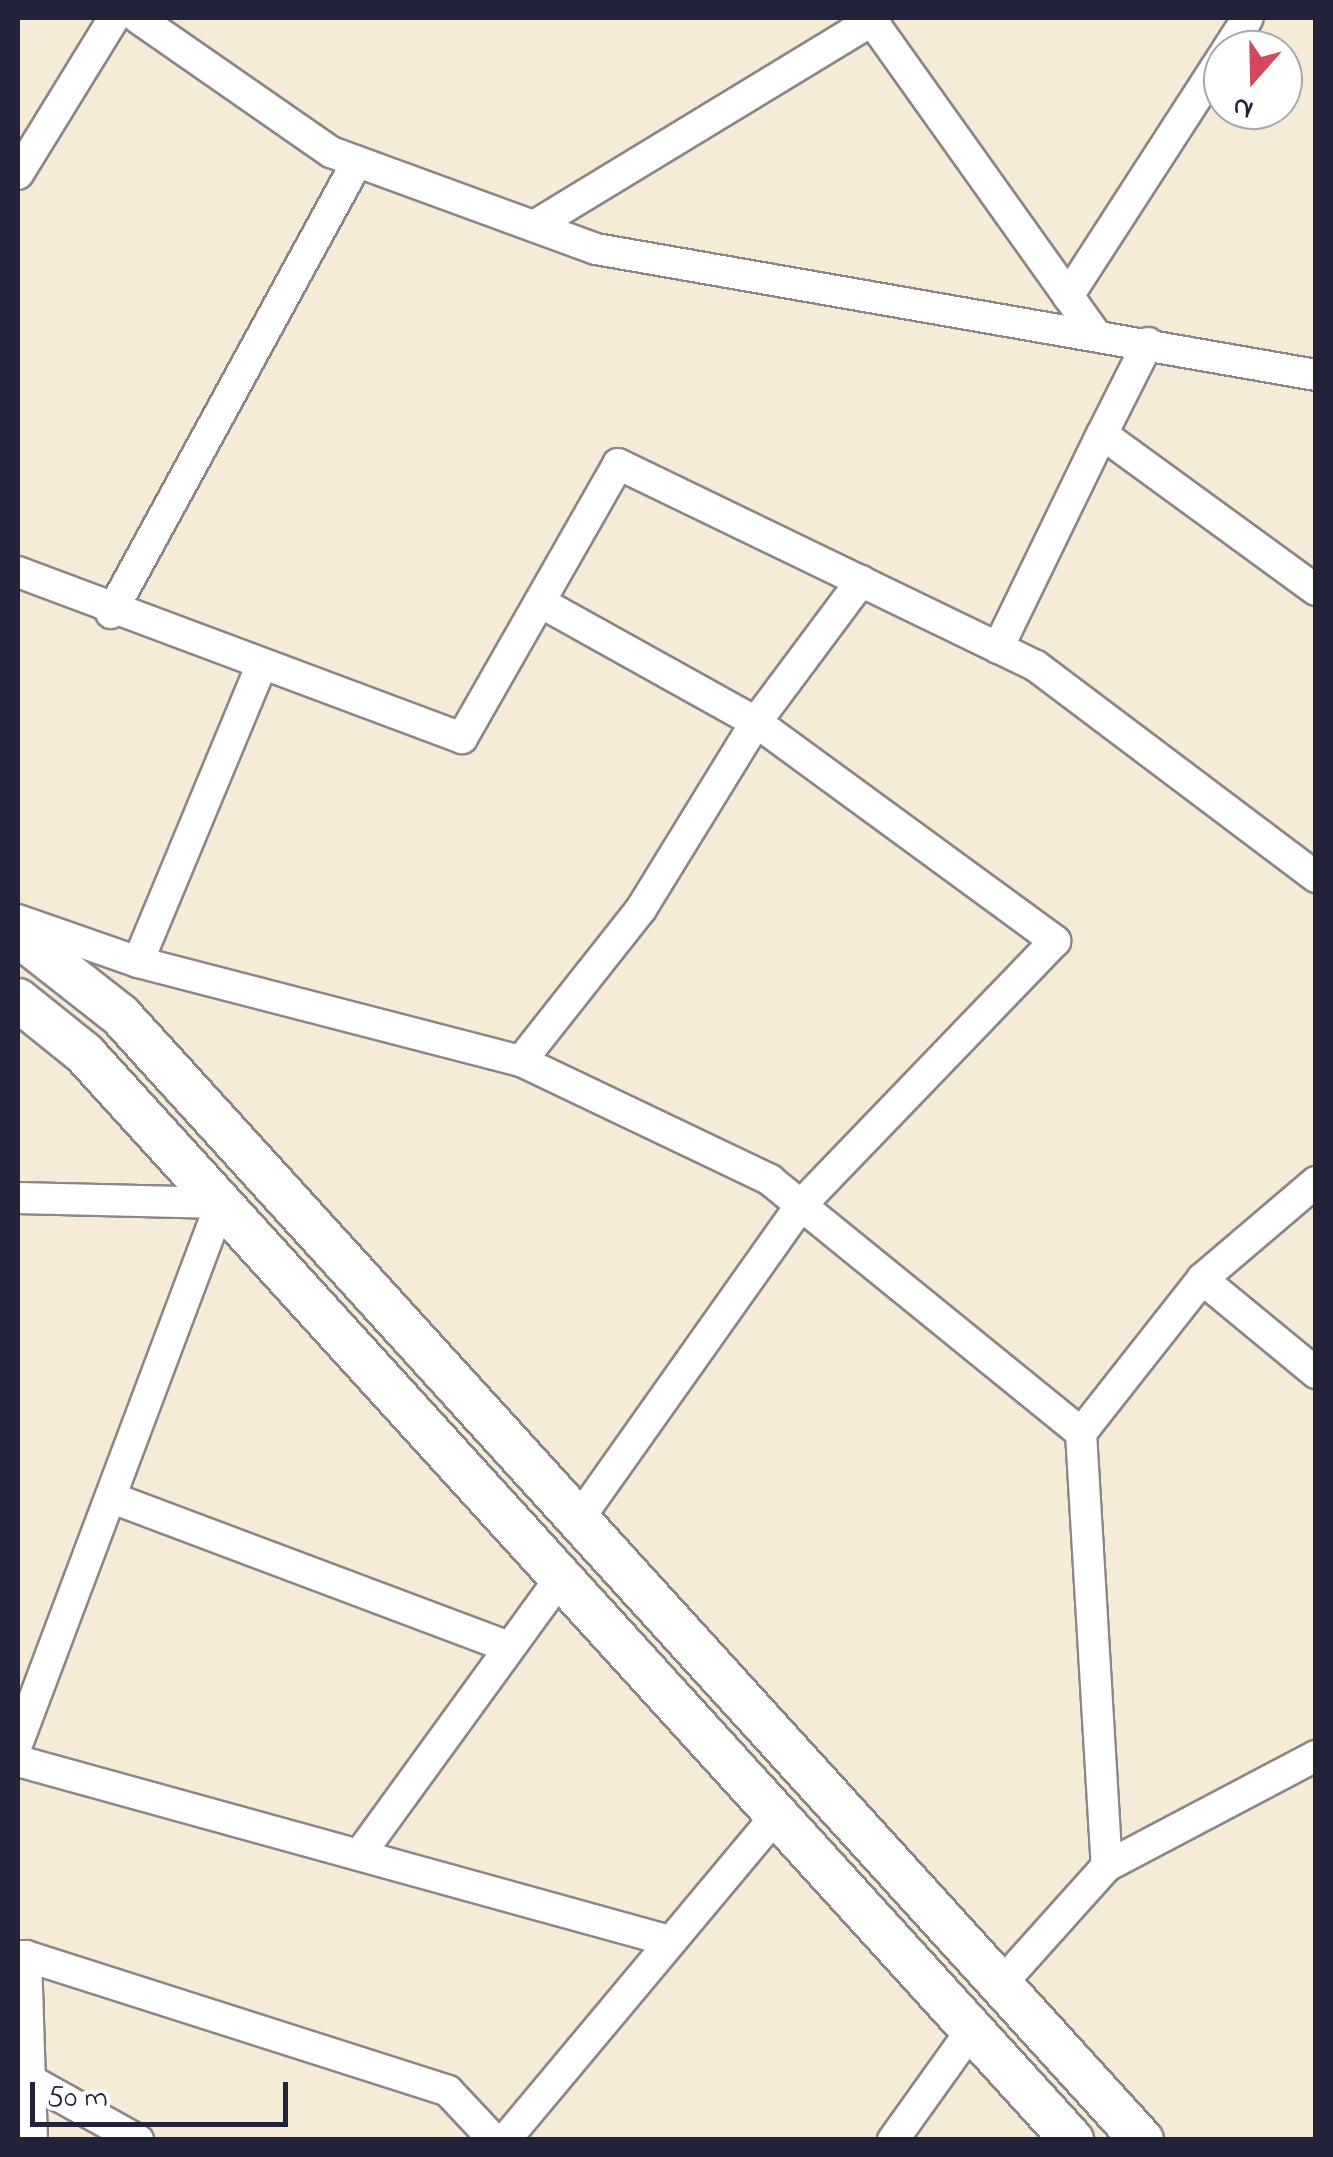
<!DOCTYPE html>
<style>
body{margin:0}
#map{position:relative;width:1333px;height:2157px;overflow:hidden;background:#f5ebd7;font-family:"Indie Flower",sans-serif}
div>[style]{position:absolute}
.roads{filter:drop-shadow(2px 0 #8c8689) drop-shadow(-2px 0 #8c8689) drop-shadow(0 2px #8c8689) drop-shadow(0 -2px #8c8689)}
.street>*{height:30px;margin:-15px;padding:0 15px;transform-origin:15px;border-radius:15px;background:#fff}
.secondary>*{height:42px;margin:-21px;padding:0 21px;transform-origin:21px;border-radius:21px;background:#fff}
span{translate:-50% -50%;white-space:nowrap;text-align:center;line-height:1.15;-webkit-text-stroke:8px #fff;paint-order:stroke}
.frame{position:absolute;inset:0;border:20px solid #22223b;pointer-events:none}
.north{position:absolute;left:1203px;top:30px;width:100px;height:100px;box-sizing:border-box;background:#fff;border:2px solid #a7a7b1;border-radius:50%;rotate:200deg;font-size:28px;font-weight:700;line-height:40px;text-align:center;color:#22223b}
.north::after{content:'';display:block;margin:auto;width:35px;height:45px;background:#d1495b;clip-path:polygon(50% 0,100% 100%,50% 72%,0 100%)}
.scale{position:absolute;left:30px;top:2082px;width:258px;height:45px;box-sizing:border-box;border:5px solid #22223b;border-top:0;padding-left:12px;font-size:30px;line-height:35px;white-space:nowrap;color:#22223b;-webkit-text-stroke:8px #fff;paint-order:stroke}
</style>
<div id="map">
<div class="roads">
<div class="street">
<div style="left:138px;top:18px;width:235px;rotate:34.8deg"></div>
<div style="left:331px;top:152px;width:282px;rotate:20.1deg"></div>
<div style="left:596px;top:249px;width:731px;rotate:9.93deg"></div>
<div style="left:870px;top:18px;width:386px;rotate:54.5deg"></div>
<div style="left:1227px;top:50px;width:38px;rotate:-57deg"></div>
<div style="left:18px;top:174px;width:183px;rotate:-58.4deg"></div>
<div style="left:534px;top:226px;width:400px;rotate:-31.3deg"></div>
<div style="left:1068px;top:296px;width:286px;rotate:-57.1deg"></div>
<div style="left:1102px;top:434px;width:102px;rotate:-63.2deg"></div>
<div style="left:18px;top:572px;width:474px;rotate:20.5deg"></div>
<div style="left:462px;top:738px;width:315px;rotate:-60.3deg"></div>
<div style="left:618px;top:464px;width:464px;rotate:25.8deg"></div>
<div style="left:1036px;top:666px;width:351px;rotate:37deg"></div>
<div style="left:540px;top:602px;width:247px;rotate:29.1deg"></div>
<div style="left:756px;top:722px;width:371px;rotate:36.2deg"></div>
<div style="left:1055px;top:941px;width:366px;rotate:133.9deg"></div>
<div style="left:801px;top:1205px;width:385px;rotate:125.3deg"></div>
<div style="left:111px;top:613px;width:514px;rotate:-61.39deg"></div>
<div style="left:998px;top:648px;width:238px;rotate:-64.1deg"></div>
<div style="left:1102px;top:434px;width:265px;rotate:36.1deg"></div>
<div style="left:18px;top:920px;width:127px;rotate:19.3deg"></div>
<div style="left:138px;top:962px;width:396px;rotate:14.5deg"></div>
<div style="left:521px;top:1061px;width:276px;rotate:25.5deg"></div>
<div style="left:770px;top:1180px;width:401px;rotate:39.1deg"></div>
<div style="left:1081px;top:1433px;width:434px;rotate:86.6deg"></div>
<div style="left:1107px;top:1866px;width:157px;rotate:131.9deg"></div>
<div style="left:138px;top:962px;width:321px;rotate:-67.4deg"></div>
<div style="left:521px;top:1061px;width:194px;rotate:-51.7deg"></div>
<div style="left:641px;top:909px;width:220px;rotate:-58.4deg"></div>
<div style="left:756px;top:722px;width:176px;rotate:-53.3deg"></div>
<div style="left:18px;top:1198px;width:203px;rotate:1.4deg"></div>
<div style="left:221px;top:1203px;width:576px;rotate:110.64deg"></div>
<div style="left:1202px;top:1279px;width:148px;rotate:39.5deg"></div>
<div style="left:1081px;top:1433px;width:196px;rotate:-51.8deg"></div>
<div style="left:1202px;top:1279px;width:150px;rotate:-40.4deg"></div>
<div style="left:115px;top:1499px;width:418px;rotate:20.6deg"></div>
<div style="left:18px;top:1761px;width:672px;rotate:15.44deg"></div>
<div style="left:360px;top:1854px;width:342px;rotate:-54deg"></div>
<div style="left:1107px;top:1866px;width:236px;rotate:-27.8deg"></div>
<div style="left:18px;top:1956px;width:8px"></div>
<div style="left:26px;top:1956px;width:124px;rotate:88.2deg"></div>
<div style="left:30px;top:2080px;width:124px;rotate:29.1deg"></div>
<div style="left:26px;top:1956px;width:443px;rotate:17.7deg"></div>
<div style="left:448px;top:2091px;width:67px;rotate:46.8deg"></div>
<div style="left:30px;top:2080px;width:60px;rotate:88.1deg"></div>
<div style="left:505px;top:2140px;width:425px;rotate:-50.1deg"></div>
<div style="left:893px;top:2140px;width:134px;rotate:-54.4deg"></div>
</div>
<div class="secondary">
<div style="left:18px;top:935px;width:130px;rotate:38.1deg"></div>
<div style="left:120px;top:1015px;width:1520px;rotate:47.75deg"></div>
<div style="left:18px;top:1000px;width:85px;rotate:38.8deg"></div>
<div style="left:84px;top:1053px;width:1469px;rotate:47.73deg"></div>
</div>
</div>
<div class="frame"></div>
<div class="north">N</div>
<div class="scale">50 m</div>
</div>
